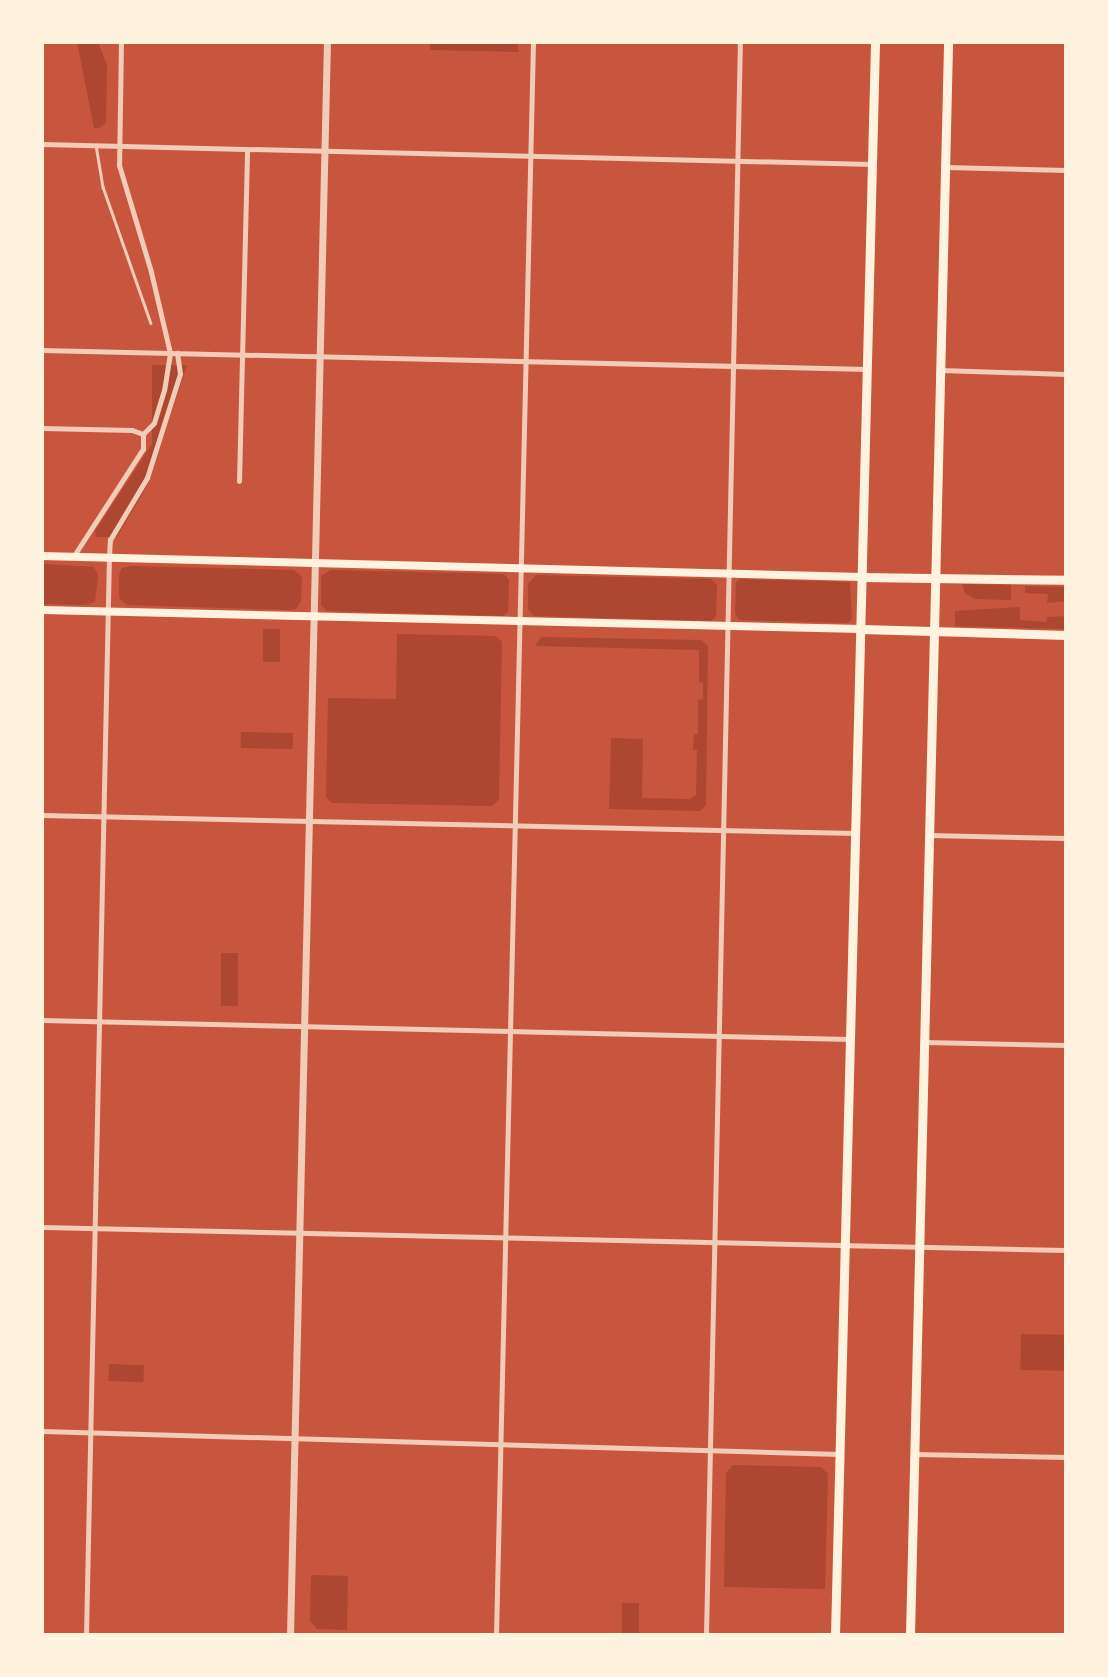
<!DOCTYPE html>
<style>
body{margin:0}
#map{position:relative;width:1108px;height:1677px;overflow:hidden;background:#c8553d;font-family:"Open Sans",sans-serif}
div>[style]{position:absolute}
.green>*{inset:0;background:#ae4732;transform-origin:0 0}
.service>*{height:2.5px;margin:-1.25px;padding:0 1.25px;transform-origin:1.25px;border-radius:1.25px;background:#f1ccb7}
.pedestrian>*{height:4.5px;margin:-2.25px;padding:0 2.25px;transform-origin:2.25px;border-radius:2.25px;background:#f1ccb7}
.minor>*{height:5px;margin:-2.5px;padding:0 2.5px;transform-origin:2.5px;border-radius:2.5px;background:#f1ccb7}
.tertiary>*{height:7px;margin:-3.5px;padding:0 3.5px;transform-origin:3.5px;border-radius:3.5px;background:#f1ccb7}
.secondary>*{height:8px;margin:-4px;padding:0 4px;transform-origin:4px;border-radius:4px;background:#fff3e0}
.primary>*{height:9px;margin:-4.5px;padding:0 4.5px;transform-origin:4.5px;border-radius:4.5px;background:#fff3e0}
.trunk>*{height:9px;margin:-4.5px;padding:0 4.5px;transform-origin:4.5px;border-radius:4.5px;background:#fff3e0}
span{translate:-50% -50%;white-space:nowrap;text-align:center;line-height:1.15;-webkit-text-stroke:5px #fff3e0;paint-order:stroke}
.frame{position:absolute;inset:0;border:44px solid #fff3e0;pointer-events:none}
</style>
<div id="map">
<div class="green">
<div style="clip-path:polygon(77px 42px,98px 42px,107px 65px,106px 123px,99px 128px,94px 128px)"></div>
<div style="clip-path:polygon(430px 42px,518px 42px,518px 52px,430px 50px)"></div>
<div style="clip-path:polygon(152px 365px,187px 365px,147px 486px,117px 537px,96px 537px,95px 531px,152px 444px)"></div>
<div style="clip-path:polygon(42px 564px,94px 567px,98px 575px,95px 602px,85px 605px,42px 604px)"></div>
<div style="clip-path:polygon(131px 566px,294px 570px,302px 577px,301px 601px,296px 609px,290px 610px,127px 605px,119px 598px,119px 575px,122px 568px)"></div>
<div style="clip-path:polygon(331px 570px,504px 574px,509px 580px,508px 612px,503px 616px,327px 611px,321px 605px,321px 576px)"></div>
<div style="clip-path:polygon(536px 575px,711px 579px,717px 585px,716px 617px,711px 621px,534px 616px,528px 610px,528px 584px)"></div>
<div style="clip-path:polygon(739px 579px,850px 582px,852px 619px,848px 623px,739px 620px,735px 614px,736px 583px)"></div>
<div style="clip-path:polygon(962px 584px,1011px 585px,1011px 600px,975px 599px,965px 593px)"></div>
<div style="clip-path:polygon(1025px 586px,1066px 587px,1066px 601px,1047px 603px,1048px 594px,1025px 593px)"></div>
<div style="clip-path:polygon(1020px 607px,1020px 620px,1046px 622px,1047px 617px,1066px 616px,1066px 629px,955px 626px,955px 611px)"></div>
<div style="left:263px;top:629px;width:17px;height:33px"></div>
<div style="clip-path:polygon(397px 634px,496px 636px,502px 642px,499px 799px,492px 806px,332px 803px,326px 797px,328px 698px,396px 699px)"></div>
<div style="clip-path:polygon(541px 637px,701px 640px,708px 646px,706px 805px,700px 811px,609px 809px,611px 738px,643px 739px,642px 798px,690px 799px,696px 795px,697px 750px,693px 750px,694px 734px,698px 734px,698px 700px,703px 699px,703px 683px,699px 682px,699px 650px,535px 646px)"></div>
<div style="left:241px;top:732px;width:52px;height:16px;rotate:1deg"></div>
<div style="left:221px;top:953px;width:17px;height:53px"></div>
<div style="left:1021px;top:1334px;width:45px;height:36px;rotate:1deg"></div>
<div style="left:109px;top:1364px;width:35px;height:17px;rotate:2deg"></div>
<div style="clip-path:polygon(733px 1465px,821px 1467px,828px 1474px,825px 1589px,724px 1587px,726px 1473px)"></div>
<div style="clip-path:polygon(311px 1575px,348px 1576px,347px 1630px,317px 1629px,310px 1621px)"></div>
<div style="left:622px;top:1603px;width:17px;height:32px"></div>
</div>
<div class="service">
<div style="left:96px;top:145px;width:43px;rotate:80.5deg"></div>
<div style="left:103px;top:187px;width:144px;rotate:70.6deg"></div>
</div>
<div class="pedestrian">
<div style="left:109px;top:557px;width:17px;rotate:-87deg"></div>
<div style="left:110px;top:540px;width:72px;rotate:-59.2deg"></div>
<div style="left:147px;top:478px;width:109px;rotate:-72.4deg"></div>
<div style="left:180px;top:374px;width:21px;rotate:-98deg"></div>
</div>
<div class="minor">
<div style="left:121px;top:42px;width:123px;rotate:90.9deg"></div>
<div style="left:119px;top:165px;width:112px;rotate:73.3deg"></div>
<div style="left:151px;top:272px;width:83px;rotate:76.8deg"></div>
<div style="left:170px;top:353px;width:37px;rotate:99deg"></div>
<div style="left:164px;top:390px;width:34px;rotate:107deg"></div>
<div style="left:154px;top:423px;width:16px;rotate:135deg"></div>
<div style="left:42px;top:144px;width:830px;rotate:1.38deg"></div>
<div style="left:945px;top:167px;width:121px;rotate:1.4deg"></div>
<div style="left:42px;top:350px;width:825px;rotate:1.32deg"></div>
<div style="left:940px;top:370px;width:126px;rotate:1.8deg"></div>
<div style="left:42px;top:428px;width:90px;rotate:1.3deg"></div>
<div style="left:132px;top:430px;width:12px;rotate:20deg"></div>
<div style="left:239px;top:481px;width:332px;rotate:-88.6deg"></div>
<div style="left:73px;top:557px;width:129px;rotate:-57.1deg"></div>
<div style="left:143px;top:449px;width:15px;rotate:-90deg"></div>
<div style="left:42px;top:815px;width:814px;rotate:1.27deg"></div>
<div style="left:929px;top:835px;width:137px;rotate:1.3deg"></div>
<div style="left:42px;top:1020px;width:809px;rotate:1.35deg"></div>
<div style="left:924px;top:1042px;width:142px;rotate:1.2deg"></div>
<div style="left:42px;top:1227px;width:1024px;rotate:1.29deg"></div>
<div style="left:42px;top:1431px;width:798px;rotate:1.65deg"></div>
<div style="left:915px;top:1454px;width:151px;rotate:1.1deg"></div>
<div style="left:86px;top:1635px;width:1077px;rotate:-88.78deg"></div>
<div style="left:496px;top:1635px;width:1593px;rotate:-88.67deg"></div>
<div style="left:706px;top:1635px;width:1593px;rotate:-88.78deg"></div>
</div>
<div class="tertiary">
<div style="left:290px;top:1635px;width:1593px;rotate:-88.67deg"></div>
</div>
<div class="secondary">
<div style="left:42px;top:556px;width:820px;rotate:1.47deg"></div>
<div style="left:42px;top:610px;width:820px;rotate:1.33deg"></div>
</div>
<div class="primary">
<div style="left:862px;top:577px;width:204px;rotate:0.8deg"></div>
<div style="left:862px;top:629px;width:204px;rotate:1.7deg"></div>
</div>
<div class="trunk">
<div style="left:835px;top:1635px;width:1594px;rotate:-88.56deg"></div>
<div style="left:910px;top:1635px;width:1593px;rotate:-88.63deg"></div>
</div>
<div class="frame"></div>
</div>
